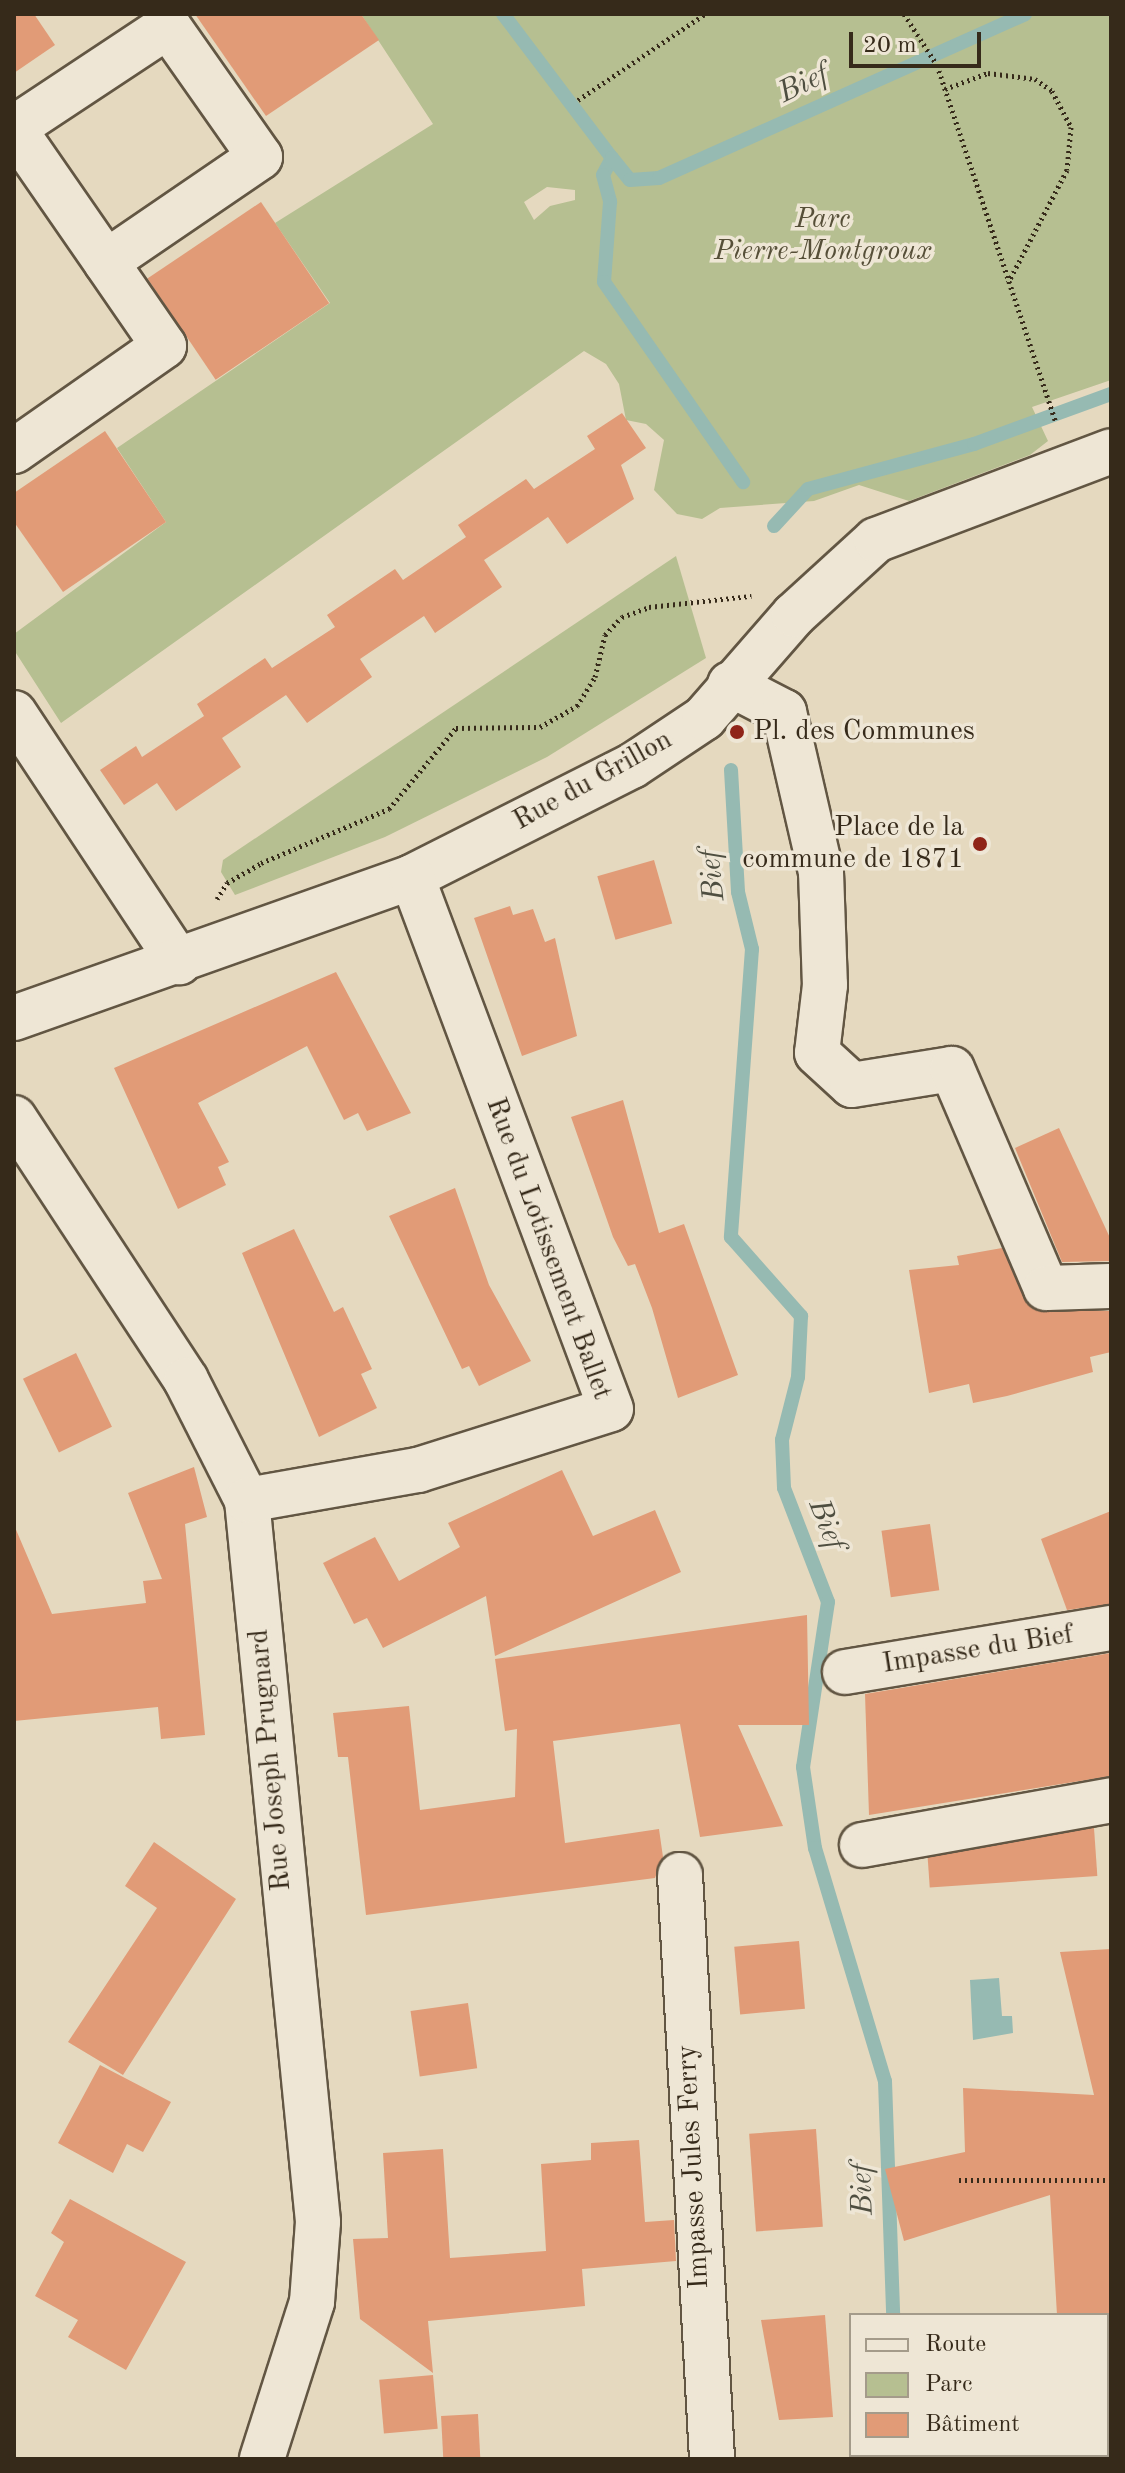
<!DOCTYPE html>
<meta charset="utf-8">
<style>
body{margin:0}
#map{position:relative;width:1125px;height:2473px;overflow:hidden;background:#e5d9bf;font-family:"Old Standard TT",serif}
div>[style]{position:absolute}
.green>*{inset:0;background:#b6bf91}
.water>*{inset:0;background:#96bab2}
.stream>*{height:14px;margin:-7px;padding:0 7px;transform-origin:7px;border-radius:7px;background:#96bab2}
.building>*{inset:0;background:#e19b77;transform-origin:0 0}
.path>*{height:5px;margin-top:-2.5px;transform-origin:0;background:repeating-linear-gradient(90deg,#362a1a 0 2px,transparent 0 6px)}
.roads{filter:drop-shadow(2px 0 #625643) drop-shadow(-2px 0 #625643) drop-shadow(0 2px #625643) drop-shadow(0 -2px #625643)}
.minor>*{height:44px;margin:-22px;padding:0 22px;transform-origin:22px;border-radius:22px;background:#eee6d5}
.dots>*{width:22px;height:22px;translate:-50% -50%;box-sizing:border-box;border:4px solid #eee6d5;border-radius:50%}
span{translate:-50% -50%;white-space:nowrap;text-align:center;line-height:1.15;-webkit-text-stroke:7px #eee6d5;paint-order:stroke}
.park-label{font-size:28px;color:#564f38;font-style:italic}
.poi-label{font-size:28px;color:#362a1a}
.left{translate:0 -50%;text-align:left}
.right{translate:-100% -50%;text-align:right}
.street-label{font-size:28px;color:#362a1a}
.water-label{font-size:30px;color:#4e4e40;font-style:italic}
.frame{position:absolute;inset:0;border:16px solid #362a1a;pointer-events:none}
.legend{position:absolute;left:849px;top:2313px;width:260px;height:144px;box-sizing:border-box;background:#eee6d5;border:2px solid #a49b8a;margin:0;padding:10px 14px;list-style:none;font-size:24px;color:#362a1a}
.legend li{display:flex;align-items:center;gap:16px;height:40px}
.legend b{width:40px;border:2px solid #a49b8a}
.scale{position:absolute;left:849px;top:32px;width:132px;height:36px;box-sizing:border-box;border:4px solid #362a1a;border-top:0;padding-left:10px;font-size:24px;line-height:28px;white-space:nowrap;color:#362a1a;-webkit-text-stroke:6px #eee6d5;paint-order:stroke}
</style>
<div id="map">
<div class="green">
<div style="clip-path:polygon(evenodd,361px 14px,1111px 14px,1111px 380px,1032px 407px,1048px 441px,1030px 455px,909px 501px,859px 485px,814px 501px,720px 508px,702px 519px,677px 514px,654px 490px,664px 440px,646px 424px,626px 420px,619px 384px,606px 364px,584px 351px,61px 723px,14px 650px,14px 634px,166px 522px,117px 448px,330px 303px,275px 223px,433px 124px,361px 14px,547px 187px,575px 190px,575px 200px,550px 206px,534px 220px,524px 202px,547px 187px)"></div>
<div style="clip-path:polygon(676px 556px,706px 658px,547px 757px,385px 837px,235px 895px,221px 872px,223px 860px)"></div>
</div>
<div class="water">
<div style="clip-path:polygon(999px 1978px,1002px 2016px,1012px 2016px,1013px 2033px,973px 2040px,970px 1980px)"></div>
</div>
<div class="stream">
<div style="left:503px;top:14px;width:181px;rotate:52.9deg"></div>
<div style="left:612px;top:158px;width:19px;rotate:118deg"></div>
<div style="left:603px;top:175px;width:28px;rotate:75deg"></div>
<div style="left:610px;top:202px;width:80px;rotate:94.3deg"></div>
<div style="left:604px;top:282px;width:244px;rotate:55.2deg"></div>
<div style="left:612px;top:158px;width:28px;rotate:51deg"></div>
<div style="left:630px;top:180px;width:29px;rotate:-4deg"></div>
<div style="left:659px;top:178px;width:401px;rotate:-24.1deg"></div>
<div style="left:774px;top:526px;width:50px;rotate:-47.4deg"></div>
<div style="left:808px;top:489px;width:172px;rotate:-15.2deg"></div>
<div style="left:974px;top:444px;width:146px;rotate:-20.1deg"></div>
<div style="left:731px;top:770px;width:122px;rotate:86.7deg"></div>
<div style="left:738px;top:892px;width:59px;rotate:76.2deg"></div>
<div style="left:752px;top:949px;width:289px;rotate:94.2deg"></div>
<div style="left:731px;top:1237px;width:106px;rotate:48.5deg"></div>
<div style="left:801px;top:1316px;width:61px;rotate:92.8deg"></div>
<div style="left:798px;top:1377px;width:65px;rotate:104.3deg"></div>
<div style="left:782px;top:1440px;width:48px;rotate:87.6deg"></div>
<div style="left:784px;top:1488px;width:122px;rotate:68.9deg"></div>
<div style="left:828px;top:1602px;width:167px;rotate:98.6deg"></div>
<div style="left:803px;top:1767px;width:82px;rotate:81.6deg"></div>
<div style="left:815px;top:1848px;width:243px;rotate:73.3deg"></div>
<div style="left:885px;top:2081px;width:234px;rotate:88deg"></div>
<div style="left:863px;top:2459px;width:4px;rotate:-76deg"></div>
</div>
<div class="building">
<div style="clip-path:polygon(14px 14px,34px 14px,55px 45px,14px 73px)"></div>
<div style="clip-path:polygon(195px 14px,361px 14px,379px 40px,266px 116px)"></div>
<div style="left:261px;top:202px;width:122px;height:137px;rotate:56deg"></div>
<div style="clip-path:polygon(622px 413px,646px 448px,621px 465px,634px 499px,567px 544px,548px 517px,517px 538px,484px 560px,502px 587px,435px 633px,424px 616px,360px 659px,372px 677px,307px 723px,286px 695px,222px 738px,241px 767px,176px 811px,157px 783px,124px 805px,100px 770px,136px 746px,142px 757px,204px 716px,197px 704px,265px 658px,272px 668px,335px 627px,327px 615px,395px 569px,403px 580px,466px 537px,458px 525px,526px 479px,534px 489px,595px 449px,587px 436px)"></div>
<div style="clip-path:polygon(105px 431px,166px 522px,63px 592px,14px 522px,14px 493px)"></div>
<div style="left:654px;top:860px;width:66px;height:59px;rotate:74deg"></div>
<div style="clip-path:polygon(510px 906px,513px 915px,533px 909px,545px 942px,555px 938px,577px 1036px,522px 1056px,474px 918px)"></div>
<div style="clip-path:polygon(336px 972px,411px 1113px,367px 1131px,358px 1113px,344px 1120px,307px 1046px,198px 1103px,229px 1162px,218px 1167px,226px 1185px,178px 1209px,114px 1068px)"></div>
<div style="clip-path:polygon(623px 1100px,659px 1233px,684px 1224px,738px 1375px,678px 1398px,652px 1308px,635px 1264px,628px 1266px,613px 1237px,571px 1117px)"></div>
<div style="clip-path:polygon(1059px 1128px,1111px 1240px,1111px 1261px,1062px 1262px,1015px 1148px)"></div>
<div style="clip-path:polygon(455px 1188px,489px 1285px,531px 1361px,479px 1386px,469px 1366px,462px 1369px,389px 1216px)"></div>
<div style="clip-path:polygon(294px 1229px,334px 1312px,343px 1307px,372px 1369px,361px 1374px,377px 1408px,319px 1437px,242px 1253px)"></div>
<div style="clip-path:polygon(1002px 1248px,1033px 1309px,1111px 1311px,1111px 1352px,1090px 1357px,1093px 1372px,1007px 1396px,973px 1403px,969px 1384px,929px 1393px,909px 1270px,959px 1265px,957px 1256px)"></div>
<div style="left:76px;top:1353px;width:82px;height:59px;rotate:64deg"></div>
<div style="clip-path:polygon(194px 1467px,207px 1517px,185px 1524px,205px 1735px,161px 1739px,158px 1707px,14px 1721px,14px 1525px,52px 1614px,146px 1603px,143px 1581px,162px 1579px,128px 1493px)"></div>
<div style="clip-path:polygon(562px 1470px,593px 1536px,655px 1510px,681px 1572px,495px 1656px,486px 1596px,383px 1648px,367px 1618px,354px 1624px,323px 1563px,375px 1537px,399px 1581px,460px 1547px,448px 1523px)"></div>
<div style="clip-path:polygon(1111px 1511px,1111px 1604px,1067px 1610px,1041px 1539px)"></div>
<div style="left:930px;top:1524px;width:67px;height:49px;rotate:82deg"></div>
<div style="clip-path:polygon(807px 1615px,809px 1725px,738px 1725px,783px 1826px,700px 1837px,680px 1724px,553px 1741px,565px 1843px,659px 1829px,663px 1857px,655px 1878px,366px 1915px,348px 1757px,338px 1757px,333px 1713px,409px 1706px,420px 1810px,515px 1797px,517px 1729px,505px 1731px,495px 1659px)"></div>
<div style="clip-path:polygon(1111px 1653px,1111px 1776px,869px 1815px,865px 1694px)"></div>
<div style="left:1094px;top:1828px;width:48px;height:168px;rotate:86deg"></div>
<div style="clip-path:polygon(154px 1842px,236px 1899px,123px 2075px,68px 2042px,157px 1908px,125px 1886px)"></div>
<div style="left:799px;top:1941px;width:68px;height:65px;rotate:85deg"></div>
<div style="clip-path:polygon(1111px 1949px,1111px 2315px,1057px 2315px,1050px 2195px,904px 2241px,885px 2169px,965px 2152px,963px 2088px,1094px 2095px,1060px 1952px)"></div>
<div style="left:468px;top:2003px;width:66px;height:58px;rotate:82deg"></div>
<div style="clip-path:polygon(100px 2065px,171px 2102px,143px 2152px,127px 2144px,113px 2173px,58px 2143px)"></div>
<div style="left:816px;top:2129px;width:98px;height:67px;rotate:86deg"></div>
<div style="clip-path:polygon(639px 2140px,645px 2222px,674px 2220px,676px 2261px,582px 2269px,585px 2306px,428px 2321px,433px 2373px,360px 2319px,353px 2239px,388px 2238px,383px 2153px,443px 2149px,450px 2258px,546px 2251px,541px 2164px,591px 2160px,591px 2143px)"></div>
<div style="clip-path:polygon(70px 2199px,186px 2262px,126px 2370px,68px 2337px,78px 2320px,35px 2296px,64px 2242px,51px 2233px)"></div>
<div style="clip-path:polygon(825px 2315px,833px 2417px,779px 2420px,761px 2320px)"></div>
<div style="left:433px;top:2375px;width:54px;height:54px;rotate:85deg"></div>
<div style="left:478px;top:2414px;width:45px;height:37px;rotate:87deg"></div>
</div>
<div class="path">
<div style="left:904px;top:14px;width:61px;rotate:57.1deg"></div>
<div style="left:937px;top:65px;width:377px;rotate:71.6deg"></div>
<div style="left:945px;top:89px;width:46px;rotate:-20.4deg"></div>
<div style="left:988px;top:73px;width:47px;rotate:7.3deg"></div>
<div style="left:1035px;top:79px;width:21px;rotate:35deg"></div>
<div style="left:1052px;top:91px;width:41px;rotate:62.2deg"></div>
<div style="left:1071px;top:127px;width:43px;rotate:95.3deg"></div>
<div style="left:1067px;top:170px;width:127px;rotate:117.6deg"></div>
<div style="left:578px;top:100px;width:153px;rotate:-34.1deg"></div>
<div style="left:217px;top:899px;width:19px;rotate:-58deg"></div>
<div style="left:227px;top:883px;width:39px;rotate:-30deg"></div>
<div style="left:261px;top:863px;width:139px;rotate:-22.9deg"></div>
<div style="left:389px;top:809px;width:105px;rotate:-50.4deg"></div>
<div style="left:456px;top:728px;width:84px;rotate:-0.7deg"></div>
<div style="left:540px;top:727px;width:43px;rotate:-29.6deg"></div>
<div style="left:577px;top:706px;width:34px;rotate:-58deg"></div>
<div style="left:595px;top:677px;width:43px;rotate:-76.6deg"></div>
<div style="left:605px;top:635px;width:25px;rotate:-47deg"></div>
<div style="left:622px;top:617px;width:29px;rotate:-20deg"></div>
<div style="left:649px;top:607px;width:103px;rotate:-6.2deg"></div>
<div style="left:959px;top:2180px;width:152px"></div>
</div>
<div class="roads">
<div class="minor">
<div style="left:14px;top:128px;width:185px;rotate:-33.5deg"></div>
<div style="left:168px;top:26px;width:160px;rotate:54.9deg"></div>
<div style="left:260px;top:157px;width:186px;rotate:145.7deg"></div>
<div style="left:106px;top:262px;width:102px;rotate:55.4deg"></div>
<div style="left:164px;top:346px;width:183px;rotate:145deg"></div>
<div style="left:14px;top:129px;width:162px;rotate:55.3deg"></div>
<div style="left:730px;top:684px;width:61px;rotate:27.4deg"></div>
<div style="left:784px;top:712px;width:164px;rotate:77deg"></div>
<div style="left:821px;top:872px;width:113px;rotate:88deg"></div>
<div style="left:825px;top:985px;width:68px;rotate:96.7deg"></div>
<div style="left:817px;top:1053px;width:47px;rotate:42.4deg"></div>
<div style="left:852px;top:1085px;width:101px;rotate:-9.1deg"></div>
<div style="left:952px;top:1069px;width:238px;rotate:66.8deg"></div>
<div style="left:1046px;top:1288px;width:65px;rotate:-1.8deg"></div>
<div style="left:14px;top:713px;width:299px;rotate:56.5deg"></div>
<div style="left:14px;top:1018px;width:422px;rotate:-19.5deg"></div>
<div style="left:412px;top:877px;width:246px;rotate:-26.8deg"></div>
<div style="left:632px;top:766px;width:87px;rotate:-33.7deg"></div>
<div style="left:704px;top:718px;width:137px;rotate:-48.9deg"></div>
<div style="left:794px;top:615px;width:111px;rotate:-42.4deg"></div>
<div style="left:876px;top:540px;width:251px;rotate:-20.7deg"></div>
<div style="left:14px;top:1118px;width:313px;rotate:56.7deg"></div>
<div style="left:186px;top:1380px;width:135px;rotate:63.1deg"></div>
<div style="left:247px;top:1500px;width:725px;rotate:84.38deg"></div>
<div style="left:318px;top:2222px;width:80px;rotate:94.3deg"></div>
<div style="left:312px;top:2302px;width:165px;rotate:107.7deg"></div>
<div style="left:247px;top:1500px;width:174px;rotate:-10deg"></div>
<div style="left:418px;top:1470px;width:202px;rotate:-17.5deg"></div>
<div style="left:611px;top:1409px;width:568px;rotate:-110.51deg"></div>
<div style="left:845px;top:1672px;width:270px;rotate:-9.4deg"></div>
<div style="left:862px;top:1845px;width:253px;rotate:-10.2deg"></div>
<div style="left:680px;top:1875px;width:585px;rotate:86.86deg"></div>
</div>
</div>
<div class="dots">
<div style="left:737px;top:732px;background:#8f2418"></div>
<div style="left:980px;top:844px;background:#8f2418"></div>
</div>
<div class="park-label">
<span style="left:823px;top:236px">Parc<br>Pierre-Montgroux</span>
</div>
<div class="poi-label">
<span class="left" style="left:753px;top:732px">Pl. des Communes</span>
<span class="right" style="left:964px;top:844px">Place de la<br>commune de 1871</span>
</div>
<div class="street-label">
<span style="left:593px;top:781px;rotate:-29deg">Rue du Grillon</span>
<span style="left:548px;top:1249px;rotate:70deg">Rue du Lotissement Ballet</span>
<span style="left:978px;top:1650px;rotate:-9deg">Impasse du Bief</span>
<span style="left:271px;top:1760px;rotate:-95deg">Rue Joseph Prugnard</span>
<span style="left:694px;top:2167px;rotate:-93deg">Impasse Jules Ferry</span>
</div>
<div class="water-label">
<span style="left:804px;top:84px;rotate:-26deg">Bief</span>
<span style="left:713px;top:875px;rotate:-96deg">Bief</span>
<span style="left:826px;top:1525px;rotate:68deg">Bief</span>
<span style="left:863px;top:2189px;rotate:-92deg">Bief</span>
</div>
<div class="frame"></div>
<ul class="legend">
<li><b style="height:10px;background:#eee6d5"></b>Route</li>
<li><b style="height:22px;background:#b6bf91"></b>Parc</li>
<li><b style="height:22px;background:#e19b77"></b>Bâtiment</li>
</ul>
<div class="scale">20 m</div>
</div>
